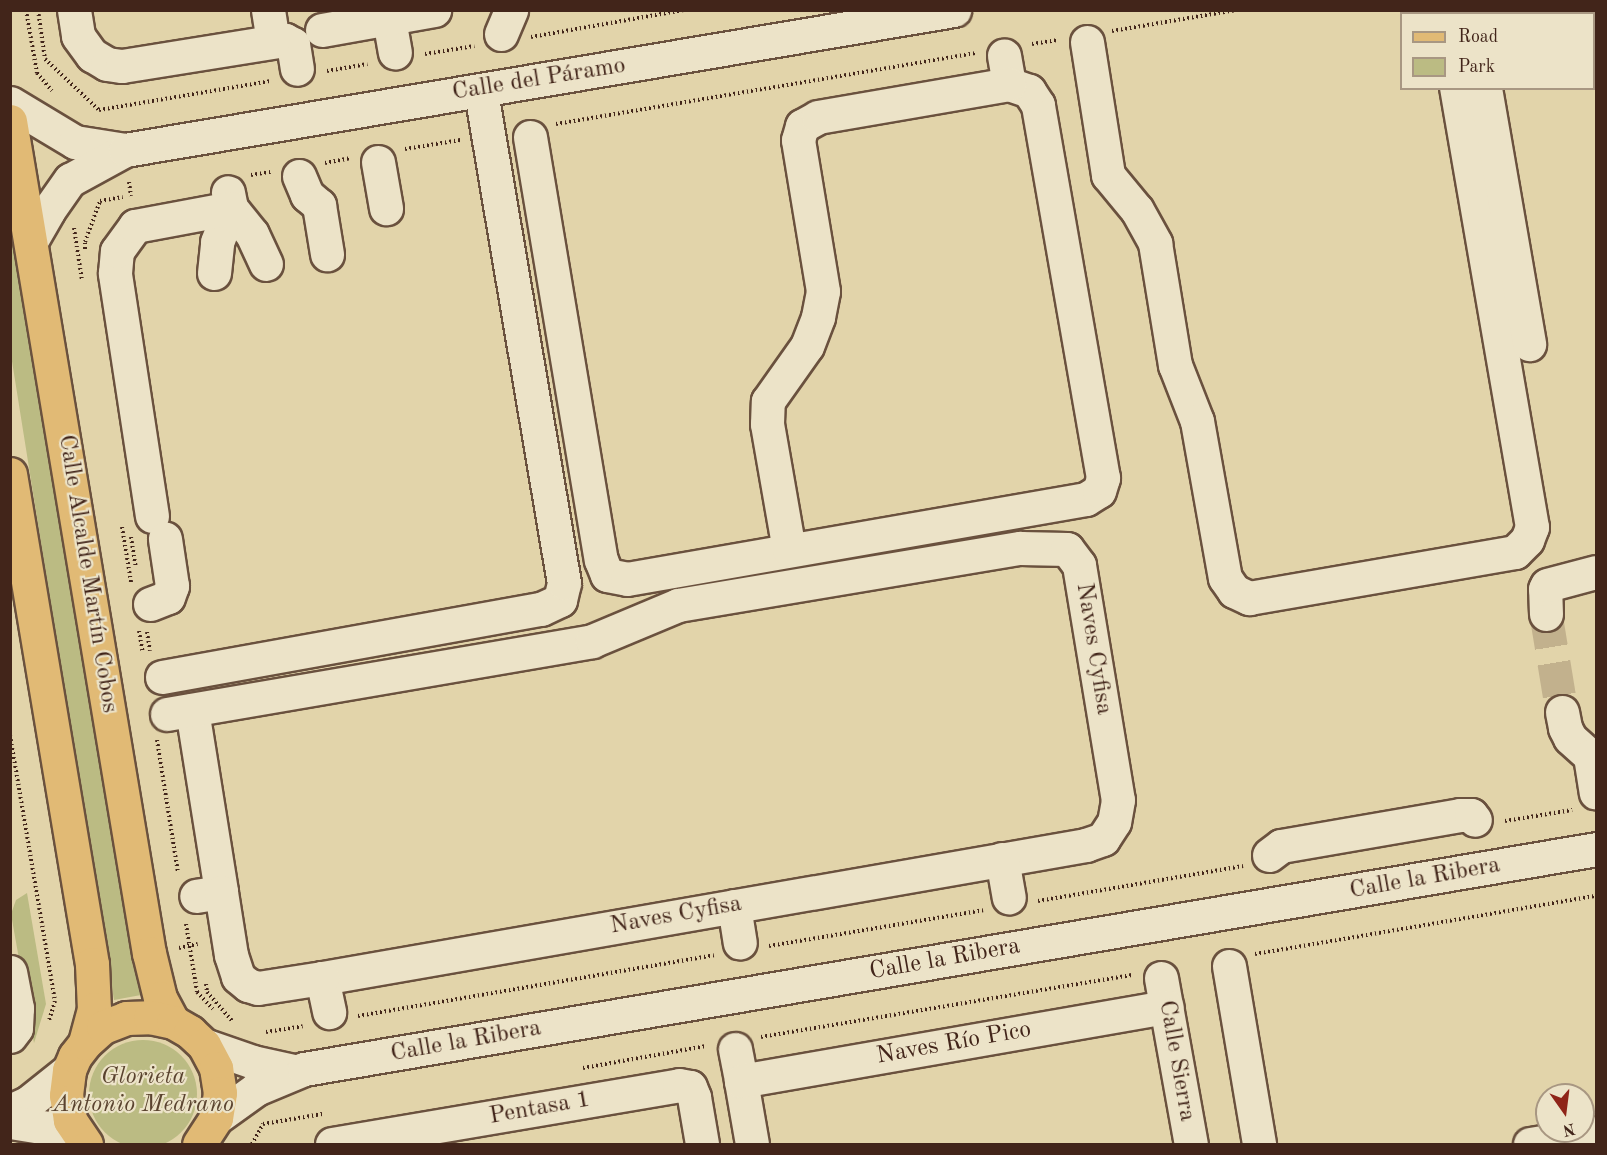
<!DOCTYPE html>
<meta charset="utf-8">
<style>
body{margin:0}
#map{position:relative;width:1607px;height:1155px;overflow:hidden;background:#e2d4aa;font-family:"Old Standard TT",serif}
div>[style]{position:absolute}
.green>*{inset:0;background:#bbbb83}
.round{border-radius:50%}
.minor-tunnel>*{height:33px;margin-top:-16.5px;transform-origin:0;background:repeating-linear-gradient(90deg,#c2b18d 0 33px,transparent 0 49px)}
.path>*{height:4px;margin-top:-2px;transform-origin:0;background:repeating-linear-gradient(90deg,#42251a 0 1.5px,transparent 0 4.5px)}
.roads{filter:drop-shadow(2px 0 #6a513e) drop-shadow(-2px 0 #6a513e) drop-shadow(0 2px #6a513e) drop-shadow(0 -2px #6a513e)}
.minor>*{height:33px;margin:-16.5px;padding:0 16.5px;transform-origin:16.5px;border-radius:16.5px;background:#ece3c8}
.major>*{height:33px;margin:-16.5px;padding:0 16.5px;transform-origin:16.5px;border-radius:16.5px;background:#e1ba75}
span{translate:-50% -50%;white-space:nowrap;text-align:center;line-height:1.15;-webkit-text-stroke:4.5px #ece3c8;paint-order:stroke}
.street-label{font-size:24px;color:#42251a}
.park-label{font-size:24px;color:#5a432f;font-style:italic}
.frame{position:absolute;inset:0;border:12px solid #42251a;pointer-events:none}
.legend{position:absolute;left:1400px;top:12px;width:195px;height:78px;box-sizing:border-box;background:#ece3c8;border:2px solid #a89782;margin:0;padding:8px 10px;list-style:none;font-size:18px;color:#42251a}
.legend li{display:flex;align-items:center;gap:12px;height:30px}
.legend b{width:30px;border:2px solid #a89782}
.north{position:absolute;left:1535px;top:1083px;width:60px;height:60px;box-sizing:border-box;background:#ece3c8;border:2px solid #a89782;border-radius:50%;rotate:166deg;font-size:16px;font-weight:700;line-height:24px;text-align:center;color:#42251a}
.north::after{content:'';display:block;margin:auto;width:21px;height:27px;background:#8f2418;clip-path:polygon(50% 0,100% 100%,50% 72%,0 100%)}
</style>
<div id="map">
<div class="green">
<div style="clip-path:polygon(10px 217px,92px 719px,141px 995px,114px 1000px,11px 355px)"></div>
<div style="clip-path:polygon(27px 893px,46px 1004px,34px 1043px,11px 914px,16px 900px)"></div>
<div class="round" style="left:89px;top:1040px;width:108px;height:108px"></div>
</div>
<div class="minor-tunnel">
<div style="left:1546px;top:614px;width:99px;rotate:80.7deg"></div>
</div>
<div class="path">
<div style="left:26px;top:10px;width:64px;rotate:80.1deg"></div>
<div style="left:37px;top:73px;width:23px;rotate:50deg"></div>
<div style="left:38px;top:10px;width:49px;rotate:81.9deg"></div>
<div style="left:45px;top:59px;width:74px;rotate:43.4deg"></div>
<div style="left:99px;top:110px;width:173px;rotate:-9.6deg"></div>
<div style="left:1112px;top:31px;width:126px;rotate:-9.6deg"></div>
<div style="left:531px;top:37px;width:155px;rotate:-10deg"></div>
<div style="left:1032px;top:44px;width:26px;rotate:-9deg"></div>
<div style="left:425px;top:54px;width:50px;rotate:-9.3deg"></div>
<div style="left:327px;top:71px;width:41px;rotate:-9.9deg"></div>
<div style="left:556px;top:124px;width:425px;rotate:-9.6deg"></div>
<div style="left:405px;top:149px;width:56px;rotate:-9.3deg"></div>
<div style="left:325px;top:163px;width:25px;rotate:-11deg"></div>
<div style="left:251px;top:175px;width:20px;rotate:-9deg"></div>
<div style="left:129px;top:182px;width:14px;rotate:82deg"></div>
<div style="left:74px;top:228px;width:53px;rotate:81.3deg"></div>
<div style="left:85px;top:249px;width:7px;rotate:-90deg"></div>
<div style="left:85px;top:242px;width:44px;rotate:-69.9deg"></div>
<div style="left:100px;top:201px;width:23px;rotate:-10deg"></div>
<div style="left:122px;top:527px;width:56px;rotate:80.7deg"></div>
<div style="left:131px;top:537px;width:31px;rotate:81deg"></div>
<div style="left:139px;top:631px;width:22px;rotate:80deg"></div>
<div style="left:147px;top:632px;width:19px;rotate:81deg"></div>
<div style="left:10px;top:735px;width:270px;rotate:80.4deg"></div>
<div style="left:55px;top:1001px;width:21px;rotate:107deg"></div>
<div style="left:157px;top:740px;width:134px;rotate:81deg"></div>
<div style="left:1505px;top:821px;width:68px;rotate:-9.3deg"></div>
<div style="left:1038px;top:901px;width:208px;rotate:-9.7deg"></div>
<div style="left:186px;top:924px;width:69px;rotate:80.8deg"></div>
<div style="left:197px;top:992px;width:23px;rotate:47deg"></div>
<div style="left:769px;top:946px;width:217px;rotate:-9.5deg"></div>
<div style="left:179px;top:948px;width:19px;rotate:-12deg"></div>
<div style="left:1255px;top:954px;width:346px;rotate:-9.7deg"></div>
<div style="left:206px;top:984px;width:8px;rotate:83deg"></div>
<div style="left:207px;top:992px;width:38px;rotate:49deg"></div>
<div style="left:358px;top:1016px;width:361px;rotate:-9.7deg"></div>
<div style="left:266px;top:1032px;width:37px;rotate:-9deg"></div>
<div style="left:761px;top:1037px;width:376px;rotate:-9.5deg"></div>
<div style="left:583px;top:1068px;width:125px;rotate:-10.1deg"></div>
<div style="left:252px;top:1144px;width:23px;rotate:-61deg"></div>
<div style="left:263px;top:1124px;width:60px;rotate:-9.6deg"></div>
</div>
<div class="roads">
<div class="minor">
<div style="left:74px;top:10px;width:26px;rotate:81deg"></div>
<div style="left:78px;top:36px;width:24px;rotate:54deg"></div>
<div style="left:92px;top:55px;width:17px;rotate:31deg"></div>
<div style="left:107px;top:64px;width:15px;rotate:8deg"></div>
<div style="left:122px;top:66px;width:165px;rotate:-9.1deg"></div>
<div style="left:285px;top:40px;width:9px;rotate:27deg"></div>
<div style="left:293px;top:44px;width:25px;rotate:81deg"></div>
<div style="left:268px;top:10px;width:31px;rotate:81deg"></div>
<div style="left:1443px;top:10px;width:4px;rotate:90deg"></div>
<div style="left:1476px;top:14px;width:4px;rotate:-76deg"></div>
<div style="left:389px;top:19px;width:34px;rotate:80deg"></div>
<div style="left:322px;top:30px;width:114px;rotate:-10.1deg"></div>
<div style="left:501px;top:34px;width:26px;rotate:-67deg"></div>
<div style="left:1087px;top:42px;width:135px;rotate:81deg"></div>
<div style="left:1108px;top:175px;width:45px;rotate:50.4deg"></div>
<div style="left:1137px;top:210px;width:38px;rotate:61deg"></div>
<div style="left:1155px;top:243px;width:124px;rotate:80.7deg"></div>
<div style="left:1175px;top:365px;width:60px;rotate:68.6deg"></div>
<div style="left:1197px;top:421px;width:159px;rotate:79.9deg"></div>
<div style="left:1225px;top:578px;width:16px;rotate:55deg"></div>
<div style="left:1234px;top:591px;width:17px;rotate:25deg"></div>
<div style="left:1249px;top:598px;width:270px;rotate:-9.8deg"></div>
<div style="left:1515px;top:552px;width:17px;rotate:-45deg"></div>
<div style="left:1527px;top:540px;width:14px;rotate:-69deg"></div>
<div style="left:1532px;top:527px;width:446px;rotate:-99.8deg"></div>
<div style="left:1485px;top:88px;width:260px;rotate:80.2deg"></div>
<div style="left:10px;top:103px;width:76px;rotate:31deg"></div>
<div style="left:75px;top:142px;width:51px;rotate:9.1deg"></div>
<div style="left:530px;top:137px;width:429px;rotate:80.5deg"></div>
<div style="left:601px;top:560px;width:16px;rotate:68deg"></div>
<div style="left:607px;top:575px;width:20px;rotate:11deg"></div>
<div style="left:627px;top:579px;width:466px;rotate:-9.9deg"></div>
<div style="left:1086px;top:499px;width:15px;rotate:-32deg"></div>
<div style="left:1099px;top:491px;width:14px;rotate:-73deg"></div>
<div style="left:1103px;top:478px;width:379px;rotate:-99.9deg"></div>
<div style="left:1038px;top:105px;width:17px;rotate:-123deg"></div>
<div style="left:1029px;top:91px;width:21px;rotate:-161deg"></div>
<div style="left:1009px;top:84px;width:29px;rotate:-100deg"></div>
<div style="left:378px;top:162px;width:47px;rotate:80.1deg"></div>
<div style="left:299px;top:176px;width:21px;rotate:67deg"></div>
<div style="left:307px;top:195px;width:16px;rotate:40deg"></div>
<div style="left:319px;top:205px;width:50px;rotate:80.7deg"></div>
<div style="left:31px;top:241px;width:34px;rotate:-60deg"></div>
<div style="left:48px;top:211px;width:38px;rotate:-55deg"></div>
<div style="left:70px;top:180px;width:63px;rotate:-28.6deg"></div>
<div style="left:125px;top:150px;width:841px;rotate:-9.59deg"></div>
<div style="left:214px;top:273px;width:31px;rotate:-84deg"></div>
<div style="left:217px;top:242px;width:37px;rotate:-68deg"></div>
<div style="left:231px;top:208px;width:16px;rotate:-101deg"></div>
<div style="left:152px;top:516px;width:246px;rotate:-98.7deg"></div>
<div style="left:115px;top:273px;width:22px;rotate:-85deg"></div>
<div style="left:117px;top:251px;width:31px;rotate:-54deg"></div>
<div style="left:135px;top:226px;width:98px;rotate:-10.6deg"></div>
<div style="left:231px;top:208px;width:33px;rotate:51deg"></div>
<div style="left:252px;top:234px;width:33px;rotate:65deg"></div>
<div style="left:789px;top:550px;width:128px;rotate:-99.9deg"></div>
<div style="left:767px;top:424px;width:23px;rotate:-88deg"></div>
<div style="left:768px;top:401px;width:67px;rotate:-54.7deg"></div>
<div style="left:807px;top:346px;width:31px;rotate:-69deg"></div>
<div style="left:818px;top:317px;width:26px;rotate:-79deg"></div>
<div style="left:823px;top:291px;width:153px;rotate:-99.4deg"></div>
<div style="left:798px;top:140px;width:15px;rotate:-74deg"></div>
<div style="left:802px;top:126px;width:18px;rotate:-29deg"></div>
<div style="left:818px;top:117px;width:194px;rotate:-9.8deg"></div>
<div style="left:150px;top:604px;width:19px;rotate:-21deg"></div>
<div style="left:168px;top:597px;width:12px;rotate:-70deg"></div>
<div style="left:172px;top:586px;width:48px;rotate:-98.5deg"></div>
<div style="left:1546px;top:614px;width:25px;rotate:-92deg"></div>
<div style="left:1545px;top:589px;width:4px;rotate:-63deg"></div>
<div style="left:1547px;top:585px;width:51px;rotate:-14.9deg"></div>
<div style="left:162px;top:677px;width:385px;rotate:-10.2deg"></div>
<div style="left:541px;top:609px;width:21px;rotate:-25deg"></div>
<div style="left:560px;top:600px;width:17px;rotate:-77deg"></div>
<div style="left:564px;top:583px;width:500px;rotate:-99.6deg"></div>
<div style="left:192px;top:710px;width:184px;rotate:80.9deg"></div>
<div style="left:221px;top:892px;width:25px;rotate:171deg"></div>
<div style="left:1562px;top:712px;width:16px;rotate:79deg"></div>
<div style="left:1565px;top:728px;width:11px;rotate:63deg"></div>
<div style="left:1570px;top:738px;width:27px;rotate:42deg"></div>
<div style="left:1590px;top:756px;width:37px;rotate:81deg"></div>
<div style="left:167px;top:714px;width:431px;rotate:-9.7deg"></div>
<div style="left:592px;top:641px;width:93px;rotate:-22.7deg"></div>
<div style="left:678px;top:605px;width:347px;rotate:-9.5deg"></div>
<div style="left:1020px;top:548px;width:47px;rotate:1.2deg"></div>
<div style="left:1067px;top:549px;width:20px;rotate:53deg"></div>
<div style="left:1079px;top:565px;width:238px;rotate:80.6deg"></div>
<div style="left:1118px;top:800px;width:22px;rotate:100deg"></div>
<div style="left:1114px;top:822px;width:20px;rotate:123deg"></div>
<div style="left:1103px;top:839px;width:18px;rotate:161deg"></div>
<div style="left:1086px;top:845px;width:775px;rotate:170.12deg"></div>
<div style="left:322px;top:978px;width:35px;rotate:78deg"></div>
<div style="left:1269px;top:855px;width:15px;rotate:-37deg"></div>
<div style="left:1281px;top:846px;width:182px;rotate:-9.8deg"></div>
<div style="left:1460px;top:815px;width:11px"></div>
<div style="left:1471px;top:815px;width:6px;rotate:51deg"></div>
<div style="left:1002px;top:859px;width:39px;rotate:80deg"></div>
<div style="left:221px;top:892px;width:64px;rotate:81deg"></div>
<div style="left:231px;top:955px;width:23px;rotate:72deg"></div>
<div style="left:238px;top:977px;width:13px;rotate:39deg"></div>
<div style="left:248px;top:985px;width:10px;rotate:17deg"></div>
<div style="left:258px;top:988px;width:65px;rotate:-8.9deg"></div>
<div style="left:734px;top:906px;width:37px;rotate:81deg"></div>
<div style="left:1229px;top:966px;width:181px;rotate:80.4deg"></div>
<div style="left:10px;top:972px;width:37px;rotate:79deg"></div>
<div style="left:17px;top:1008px;width:20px;rotate:93deg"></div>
<div style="left:16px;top:1028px;width:10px;rotate:127deg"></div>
<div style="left:1161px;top:978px;width:169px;rotate:79.8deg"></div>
<div style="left:204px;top:1045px;width:52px;rotate:19.1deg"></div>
<div style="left:253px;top:1062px;width:42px;rotate:12.4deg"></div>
<div style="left:735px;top:1049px;width:33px;rotate:79deg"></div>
<div style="left:10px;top:1111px;width:21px;rotate:-25deg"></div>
<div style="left:29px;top:1102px;width:51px;rotate:-38.7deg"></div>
<div style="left:216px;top:1118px;width:49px;rotate:-35.9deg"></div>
<div style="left:256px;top:1089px;width:52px;rotate:-22.6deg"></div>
<div style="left:304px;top:1069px;width:1311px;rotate:-9.66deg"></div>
<div style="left:10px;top:1122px;width:36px;rotate:9deg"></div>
<div style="left:46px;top:1128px;width:40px;rotate:21deg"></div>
<div style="left:332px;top:1144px;width:352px;rotate:-9.6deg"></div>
<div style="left:679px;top:1085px;width:11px;rotate:10deg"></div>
<div style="left:690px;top:1087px;width:11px;rotate:68deg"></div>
<div style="left:694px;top:1097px;width:48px;rotate:80.3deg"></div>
<div style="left:752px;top:1144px;width:64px;rotate:-99.9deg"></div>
<div style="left:741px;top:1081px;width:432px;rotate:-9.9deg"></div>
<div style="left:1530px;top:1144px;width:67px;rotate:-9.5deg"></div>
</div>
<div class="major">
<div style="left:10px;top:121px;width:844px;rotate:80.52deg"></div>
<div style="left:149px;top:953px;width:46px;rotate:76.3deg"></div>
<div style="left:160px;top:998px;width:27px;rotate:62deg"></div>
<div style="left:10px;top:474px;width:497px;rotate:80.5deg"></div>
<div style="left:92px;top:964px;width:45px;rotate:87.5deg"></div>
<div style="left:94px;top:1009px;width:35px;rotate:105deg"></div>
<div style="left:86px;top:1144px;width:29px;rotate:-124deg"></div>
<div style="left:70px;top:1120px;width:25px;rotate:-99deg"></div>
<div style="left:66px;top:1095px;width:25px;rotate:-83deg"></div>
<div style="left:69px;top:1070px;width:15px;rotate:-67deg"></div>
<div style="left:75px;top:1056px;width:16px;rotate:-52deg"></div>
<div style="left:85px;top:1043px;width:24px;rotate:-42deg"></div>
<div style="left:103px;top:1027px;width:25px;rotate:-21deg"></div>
<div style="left:126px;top:1018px;width:24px;rotate:-2deg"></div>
<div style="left:150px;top:1017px;width:24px;rotate:12deg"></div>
<div style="left:173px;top:1022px;width:20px;rotate:30deg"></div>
<div style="left:190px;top:1032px;width:19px;rotate:43deg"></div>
<div style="left:204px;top:1045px;width:26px;rotate:62deg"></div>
<div style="left:216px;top:1068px;width:25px;rotate:81deg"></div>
<div style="left:220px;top:1093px;width:25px;rotate:99deg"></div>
<div style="left:216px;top:1118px;width:31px;rotate:123deg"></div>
</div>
</div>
<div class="street-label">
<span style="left:539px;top:80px;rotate:-9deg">Calle del Páramo</span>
<span style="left:87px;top:574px;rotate:81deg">Calle Alcalde Martín Cobos</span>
<span style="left:1093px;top:649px;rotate:81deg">Naves Cyfisa</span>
<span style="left:1425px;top:879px;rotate:-10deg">Calle la Ribera</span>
<span style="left:676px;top:916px;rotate:-10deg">Naves Cyfisa</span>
<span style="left:945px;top:960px;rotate:-10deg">Calle la Ribera</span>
<span style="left:466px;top:1042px;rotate:-10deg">Calle la Ribera</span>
<span style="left:954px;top:1044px;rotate:-10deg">Naves Río Pico</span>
<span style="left:1176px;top:1061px;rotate:80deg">Calle Sierra</span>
<span style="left:540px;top:1109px;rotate:-10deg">Pentasa 1</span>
</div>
<div class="park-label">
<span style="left:143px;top:1092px">Glorieta<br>Antonio Medrano</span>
</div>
<div class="frame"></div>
<ul class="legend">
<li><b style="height:8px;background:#e1ba75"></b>Road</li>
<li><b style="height:16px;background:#bbbb83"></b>Park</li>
</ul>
<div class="north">N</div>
</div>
